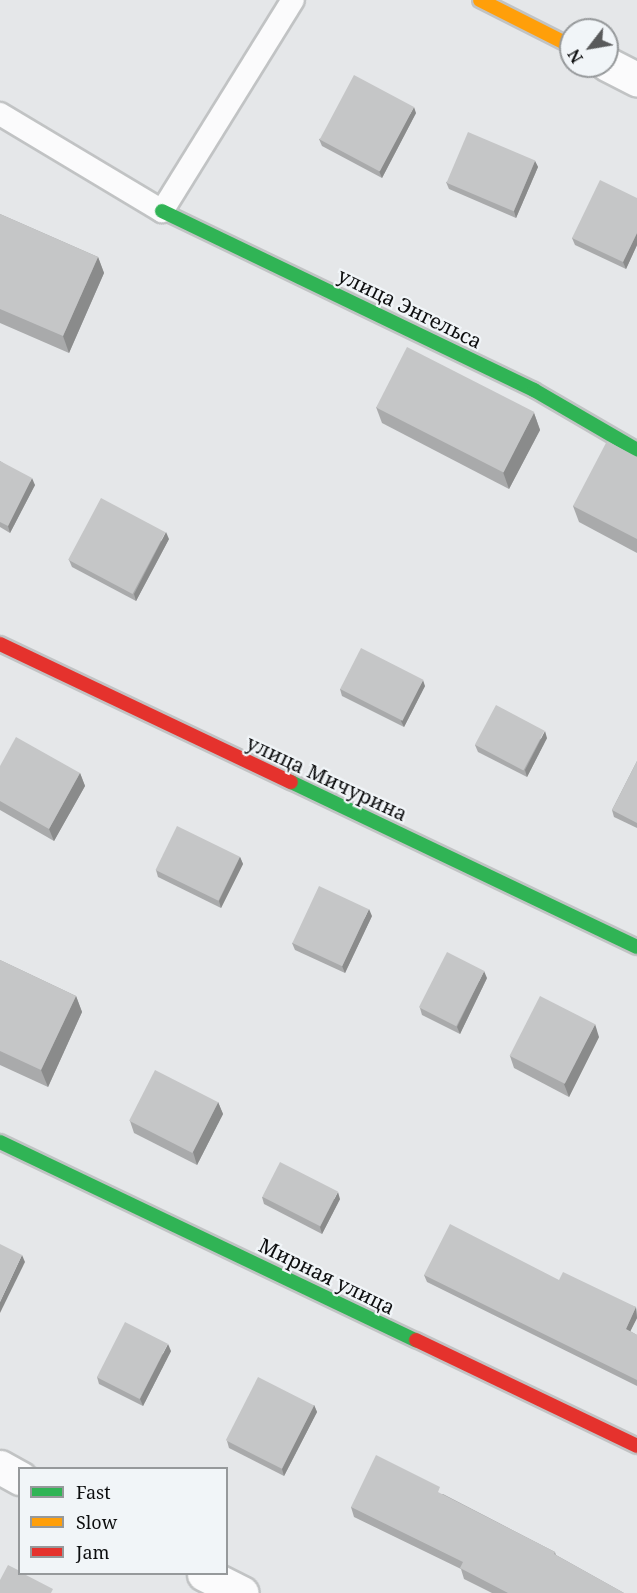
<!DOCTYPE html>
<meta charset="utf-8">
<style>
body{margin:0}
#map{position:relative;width:637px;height:1593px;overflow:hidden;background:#e5e7e9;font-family:"Noto Serif",serif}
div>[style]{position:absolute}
.roads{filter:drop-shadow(2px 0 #c1c3c4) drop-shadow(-2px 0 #c1c3c4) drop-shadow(0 2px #c1c3c4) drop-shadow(0 -2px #c1c3c4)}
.lane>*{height:22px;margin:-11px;padding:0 11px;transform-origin:11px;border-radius:11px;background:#fbfbfc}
.street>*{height:33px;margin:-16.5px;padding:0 16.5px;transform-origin:16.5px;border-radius:16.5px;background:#fbfbfc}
.fast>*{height:14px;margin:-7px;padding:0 7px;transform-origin:7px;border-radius:7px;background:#30b455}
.slow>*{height:14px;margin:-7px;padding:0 7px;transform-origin:7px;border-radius:7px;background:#ff9f0a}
.jam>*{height:14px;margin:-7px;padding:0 7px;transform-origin:7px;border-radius:7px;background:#e5322d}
.wall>*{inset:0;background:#a9aaab}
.shaded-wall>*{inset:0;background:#8a8b8b}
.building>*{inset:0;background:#c5c6c7;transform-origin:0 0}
span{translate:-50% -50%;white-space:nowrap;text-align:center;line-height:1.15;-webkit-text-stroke:4.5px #f1f5f8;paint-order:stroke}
.street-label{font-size:20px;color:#0d0e0f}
.legend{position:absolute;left:18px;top:1467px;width:210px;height:108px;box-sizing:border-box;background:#f1f5f8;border:2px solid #96999b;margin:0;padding:8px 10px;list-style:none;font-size:18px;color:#0d0e0f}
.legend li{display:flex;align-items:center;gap:12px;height:30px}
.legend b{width:30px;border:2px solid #96999b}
.north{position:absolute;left:559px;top:18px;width:60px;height:60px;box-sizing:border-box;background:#f1f5f8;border:2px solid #96999b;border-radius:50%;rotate:239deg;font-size:16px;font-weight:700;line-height:24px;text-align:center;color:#0d0e0f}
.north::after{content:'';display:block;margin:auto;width:21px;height:27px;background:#595a5b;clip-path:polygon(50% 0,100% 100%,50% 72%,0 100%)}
</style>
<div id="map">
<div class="roads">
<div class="lane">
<div style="left:0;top:114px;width:189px;rotate:30.9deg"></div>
<div style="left:162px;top:211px;width:248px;rotate:-58.2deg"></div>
</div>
<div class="street">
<div style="left:607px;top:64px;width:34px;rotate:27deg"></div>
<div style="left:0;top:1467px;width:23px;rotate:29deg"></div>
<div style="left:204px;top:1574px;width:42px;rotate:26.6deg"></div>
</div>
<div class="fast">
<div style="left:162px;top:211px;width:413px;rotate:25.7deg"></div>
<div style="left:534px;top:390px;width:119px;rotate:30.2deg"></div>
<div style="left:291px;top:782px;width:383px;rotate:25.5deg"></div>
<div style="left:0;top:1142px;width:461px;rotate:25.5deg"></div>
</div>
<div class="slow">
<div style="left:480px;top:0;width:102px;rotate:26.8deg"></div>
</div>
<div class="jam">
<div style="left:0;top:644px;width:322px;rotate:25.4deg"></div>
<div style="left:416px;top:1340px;width:245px;rotate:25.6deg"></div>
</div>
</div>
<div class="wall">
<div style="clip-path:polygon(416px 113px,382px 178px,322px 146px,319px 139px)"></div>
<div style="clip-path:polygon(535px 161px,538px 167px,516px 218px,449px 189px,446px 182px)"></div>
<div style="clip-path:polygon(637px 198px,637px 245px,626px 269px,575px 245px,572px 238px)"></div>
<div style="clip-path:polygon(0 214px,98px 257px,104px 273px,69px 353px,0 323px)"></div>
<div style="clip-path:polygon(376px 407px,534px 413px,540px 430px,509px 489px,382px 423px)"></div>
<div style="clip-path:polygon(637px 457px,637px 553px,579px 522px,573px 506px)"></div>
<div style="clip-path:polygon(0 461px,35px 485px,10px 533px,0 527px)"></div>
<div style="clip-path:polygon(169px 539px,136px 601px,72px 567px,69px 560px)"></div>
<div style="clip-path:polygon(425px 686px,404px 727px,342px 696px,340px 689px)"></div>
<div style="clip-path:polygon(547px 738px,527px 777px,478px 752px,475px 745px)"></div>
<div style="clip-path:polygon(637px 761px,637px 828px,614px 817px,612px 810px)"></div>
<div style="clip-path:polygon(0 766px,80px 773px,85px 786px,54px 841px,0 810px)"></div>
<div style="clip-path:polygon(240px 857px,243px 864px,221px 908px,158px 877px,156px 870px)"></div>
<div style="clip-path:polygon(372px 916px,345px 973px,295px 950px,292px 943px)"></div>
<div style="clip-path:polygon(0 960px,76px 996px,82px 1012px,48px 1087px,0 1065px)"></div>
<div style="clip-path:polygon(487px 978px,460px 1034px,422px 1015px,420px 1008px)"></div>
<div style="clip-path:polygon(599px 1037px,569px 1097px,514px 1068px,510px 1056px)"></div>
<div style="clip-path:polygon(218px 1102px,223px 1114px,197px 1165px,134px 1133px,130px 1121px)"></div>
<div style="clip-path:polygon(262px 1197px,340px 1199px,322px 1234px,264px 1204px)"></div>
<div style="clip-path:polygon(424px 1275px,559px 1280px,636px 1307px,637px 1318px,630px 1331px,637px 1335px,637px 1386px,427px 1282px)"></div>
<div style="clip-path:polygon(171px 1351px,143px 1406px,99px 1384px,97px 1377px)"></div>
<div style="clip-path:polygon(314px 1405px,317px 1412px,284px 1476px,229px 1448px,227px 1441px)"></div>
<div style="clip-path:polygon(443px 1494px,555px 1552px,556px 1555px,624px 1593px,492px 1593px,464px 1579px,461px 1569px,354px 1517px,351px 1507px)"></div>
</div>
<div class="shaded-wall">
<div style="clip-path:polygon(414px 107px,416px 113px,382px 178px,379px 171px)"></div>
<div style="clip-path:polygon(535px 161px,538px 167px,516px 218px,514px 211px)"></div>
<div style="clip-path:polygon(637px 233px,637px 245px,626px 269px,623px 262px)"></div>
<div style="clip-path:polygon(98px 257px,104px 273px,69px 353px,63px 336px)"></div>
<div style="clip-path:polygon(534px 413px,540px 430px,509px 489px,503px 472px)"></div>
<div style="clip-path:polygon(32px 478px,35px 485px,10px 533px,8px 526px)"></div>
<div style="clip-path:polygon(166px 532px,169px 539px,136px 601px,134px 594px)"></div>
<div style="clip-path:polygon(423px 680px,425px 686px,404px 727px,401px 721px)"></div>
<div style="clip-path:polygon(545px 731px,547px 738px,527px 777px,525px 770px)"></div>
<div style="clip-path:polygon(80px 773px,85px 786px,54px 841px,49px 829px)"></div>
<div style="clip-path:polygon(240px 857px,243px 864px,221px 908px,219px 901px)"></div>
<div style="clip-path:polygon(369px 909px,372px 916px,345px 973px,342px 966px)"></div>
<div style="clip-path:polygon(484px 971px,487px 978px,460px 1034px,457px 1027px)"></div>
<div style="clip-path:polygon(76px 996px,82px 1012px,48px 1087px,41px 1070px)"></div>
<div style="clip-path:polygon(595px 1024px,599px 1037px,569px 1097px,564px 1084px)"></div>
<div style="clip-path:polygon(218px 1102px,223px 1114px,197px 1165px,193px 1152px)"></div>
<div style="clip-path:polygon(338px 1192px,340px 1199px,322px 1234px,320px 1227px)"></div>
<div style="clip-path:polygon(22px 1255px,25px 1262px,0 1313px,0 1302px)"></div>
<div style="clip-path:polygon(636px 1307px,637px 1318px,628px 1336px,626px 1329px)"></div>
<div style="clip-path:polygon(168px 1344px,171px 1351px,143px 1406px,140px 1399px)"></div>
<div style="clip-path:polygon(314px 1405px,317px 1412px,284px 1476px,282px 1469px)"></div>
</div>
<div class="building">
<div style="left:354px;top:75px;width:68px;height:73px;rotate:28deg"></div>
<div style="left:468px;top:132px;width:73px;height:55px;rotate:23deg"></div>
<div style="clip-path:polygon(600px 180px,637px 198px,637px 233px,623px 262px,572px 238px)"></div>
<div style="clip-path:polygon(0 214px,98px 257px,63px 336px,0 309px)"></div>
<div style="left:407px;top:347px;width:143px;height:68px;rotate:27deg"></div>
<div style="clip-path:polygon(607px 441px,637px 457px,637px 539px,573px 506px)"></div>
<div style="clip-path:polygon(0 461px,32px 478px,8px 526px,0 522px)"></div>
<div style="left:101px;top:498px;width:73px;height:70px;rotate:28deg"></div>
<div style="left:361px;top:648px;width:70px;height:46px;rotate:27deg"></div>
<div style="left:496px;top:705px;width:55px;height:45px;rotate:28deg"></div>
<div style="clip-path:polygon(16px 737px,80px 773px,49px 829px,0 801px,0 766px)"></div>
<div style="clip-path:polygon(637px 761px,637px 823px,612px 810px)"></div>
<div style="left:177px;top:826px;width:70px;height:49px;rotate:26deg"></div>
<div style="left:319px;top:886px;width:55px;height:63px;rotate:25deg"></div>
<div style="left:447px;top:952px;width:42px;height:62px;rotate:27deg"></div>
<div style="clip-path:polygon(0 960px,76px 996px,41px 1070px,0 1051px)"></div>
<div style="left:540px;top:996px;width:62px;height:67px;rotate:27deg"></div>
<div style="left:155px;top:1070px;width:71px;height:57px;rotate:27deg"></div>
<div style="left:280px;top:1162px;width:65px;height:39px;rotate:27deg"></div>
<div style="clip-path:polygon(450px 1224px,559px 1280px,563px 1272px,636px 1307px,626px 1329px,637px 1335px,637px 1380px,424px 1275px)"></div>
<div style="clip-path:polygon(0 1244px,22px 1255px,0 1302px)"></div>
<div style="left:125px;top:1322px;width:48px;height:62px;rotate:27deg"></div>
<div style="left:258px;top:1377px;width:63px;height:71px;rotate:27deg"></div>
<div style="clip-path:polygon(376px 1455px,440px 1487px,438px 1492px,555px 1552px,554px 1554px,624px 1593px,508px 1593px,460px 1568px,463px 1562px,351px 1507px)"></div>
<div style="clip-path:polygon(8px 1565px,20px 1571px,20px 1574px,24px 1574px,53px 1589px,51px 1593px,0 1593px,0 1580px)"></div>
</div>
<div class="street-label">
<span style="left:410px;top:308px;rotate:26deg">улица Энгельса</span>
<span style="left:327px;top:778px;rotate:25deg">улица Мичурина</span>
<span style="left:327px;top:1276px;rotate:26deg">Мирная улица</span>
</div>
<ul class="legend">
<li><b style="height:8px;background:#30b455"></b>Fast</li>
<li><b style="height:8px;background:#ff9f0a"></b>Slow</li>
<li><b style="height:8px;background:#e5322d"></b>Jam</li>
</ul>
<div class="north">N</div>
</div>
